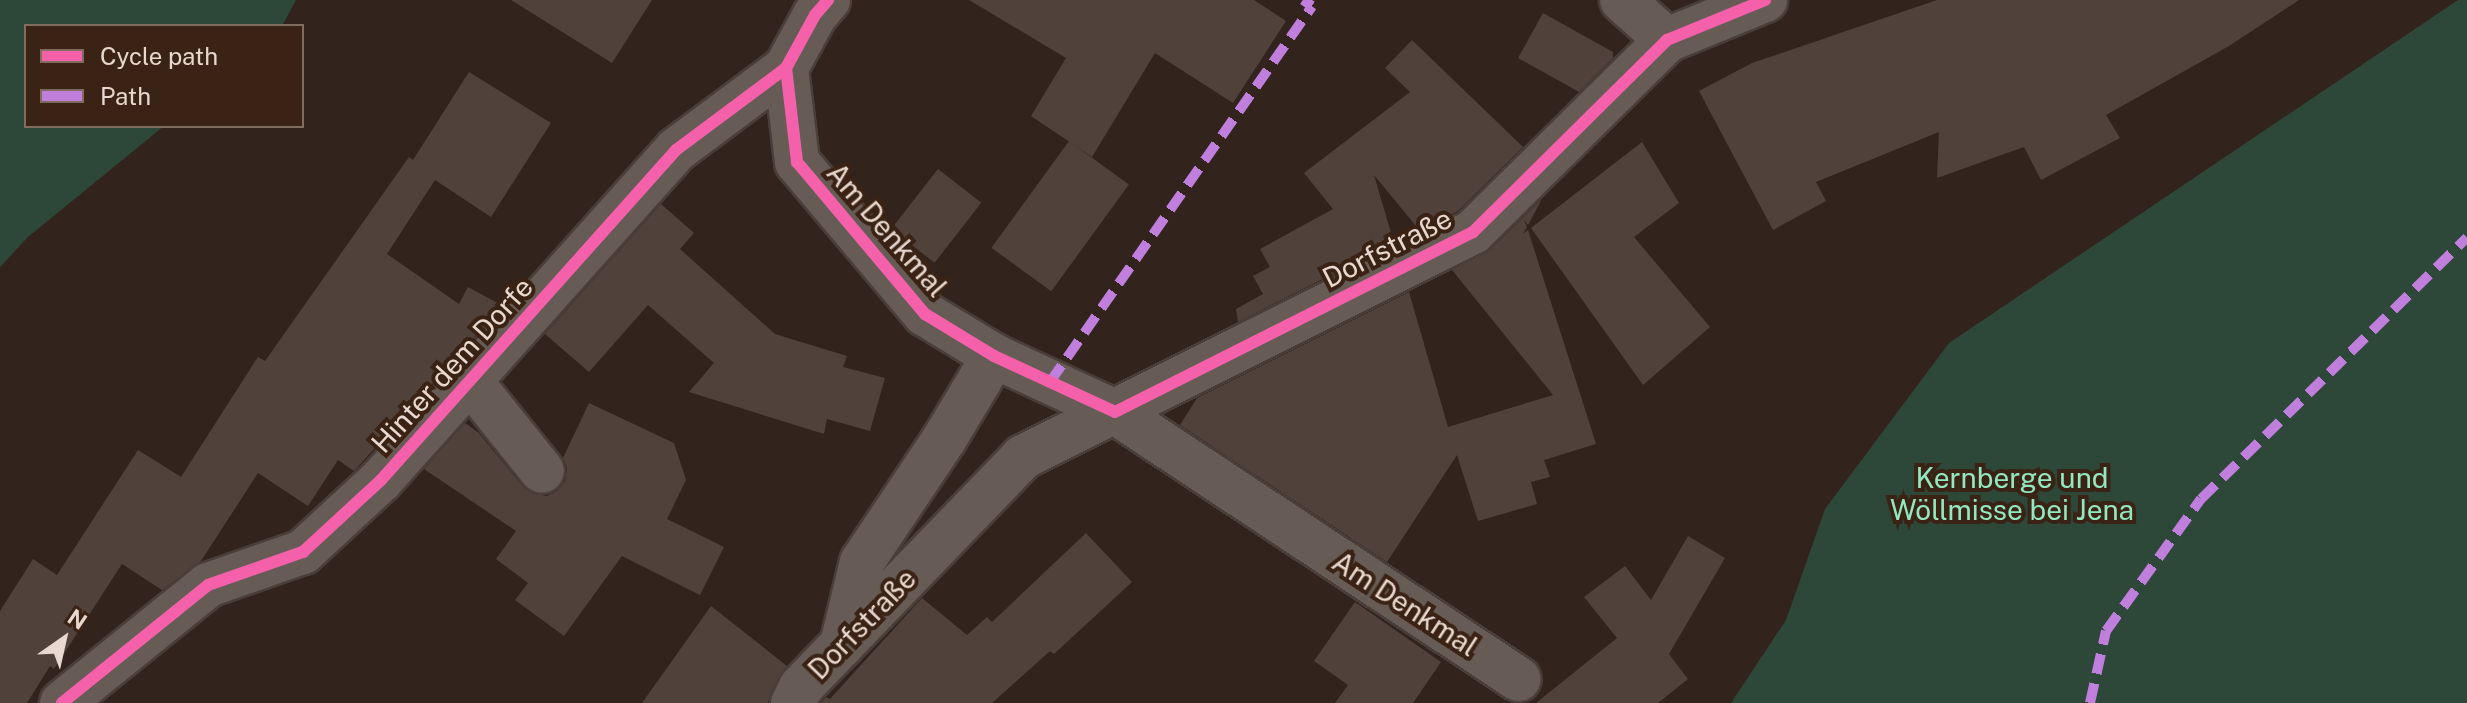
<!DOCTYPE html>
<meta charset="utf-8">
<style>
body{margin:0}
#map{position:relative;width:2467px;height:703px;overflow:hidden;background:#32241c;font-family:"Public Sans",sans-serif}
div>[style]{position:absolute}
.green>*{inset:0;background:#2d4739}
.building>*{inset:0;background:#50413b;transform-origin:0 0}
.roads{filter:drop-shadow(2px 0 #4a3e39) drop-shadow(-2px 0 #4a3e39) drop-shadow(0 2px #4a3e39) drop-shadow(0 -2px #4a3e39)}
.minor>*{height:44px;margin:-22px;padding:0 22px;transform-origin:22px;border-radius:22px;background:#675b56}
.quiet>*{height:10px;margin-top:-5px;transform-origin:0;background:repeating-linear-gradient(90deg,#c07fdc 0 20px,transparent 0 30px)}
.cycleway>*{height:12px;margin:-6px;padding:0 6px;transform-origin:6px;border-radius:6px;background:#f560ab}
span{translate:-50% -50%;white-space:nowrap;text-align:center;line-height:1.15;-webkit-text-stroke:8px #3a2214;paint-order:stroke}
.street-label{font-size:28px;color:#e8d8cf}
.park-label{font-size:28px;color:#92e8c1}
.legend{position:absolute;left:24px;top:24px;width:280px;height:104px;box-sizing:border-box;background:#3a2214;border:2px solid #806b5f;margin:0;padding:10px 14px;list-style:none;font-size:24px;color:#e8d8cf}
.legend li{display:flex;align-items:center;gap:16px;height:40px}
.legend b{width:40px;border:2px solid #806b5f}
.north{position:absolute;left:24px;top:599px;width:80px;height:80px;-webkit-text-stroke:6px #3a2214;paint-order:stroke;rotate:34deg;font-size:22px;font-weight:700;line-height:32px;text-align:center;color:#e8d8cf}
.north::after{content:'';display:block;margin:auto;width:28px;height:36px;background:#e8d8cf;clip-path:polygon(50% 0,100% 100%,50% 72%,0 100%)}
</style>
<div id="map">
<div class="green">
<div style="clip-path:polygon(0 0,296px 0,282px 26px,26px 26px,26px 126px,164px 126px,28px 237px,0 267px)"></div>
<div style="clip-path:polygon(2458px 0,2467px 0,2467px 703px,1731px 703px,1786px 620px,1825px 509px,1949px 343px)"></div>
</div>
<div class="building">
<div style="clip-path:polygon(511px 0,652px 0,612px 63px)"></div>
<div style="clip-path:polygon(969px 0,1254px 0,1286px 21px,1233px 103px,1155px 53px,1092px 157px,1031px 116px,1066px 58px)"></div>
<div style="clip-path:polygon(1937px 0,2299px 0,2229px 46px,2106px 115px,2120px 138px,2041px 180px,2024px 147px,1937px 178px,1939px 132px,1816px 182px,1826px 201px,1773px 230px,1699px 91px,1752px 63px)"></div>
<div style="clip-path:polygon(1543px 13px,1613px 52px,1613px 58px,1579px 92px,1518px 58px)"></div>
<div style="clip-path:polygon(1412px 40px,1523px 147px,1458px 211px,1420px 231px,1374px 175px,1394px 243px,1238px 322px,1236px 309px,1263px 294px,1253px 276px,1270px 267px,1260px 249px,1333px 209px,1304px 173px,1410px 92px,1385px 68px)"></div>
<div style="clip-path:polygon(469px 72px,551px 123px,491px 217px,435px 180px,387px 254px,459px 304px,468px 287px,503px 306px,354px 471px,338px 460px,308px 506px,258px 473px,201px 561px,162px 590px,122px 564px,54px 669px,50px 666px,27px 703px,0 703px,0 611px,33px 559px,57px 575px,138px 450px,181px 477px,258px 357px,265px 361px,409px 157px,413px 160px)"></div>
<div style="left:1069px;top:141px;width:74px;height:132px;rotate:36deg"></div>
<div style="clip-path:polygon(1642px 142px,1679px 203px,1634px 237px,1710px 327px,1643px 385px,1531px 228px)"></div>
<div style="left:938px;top:169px;width:55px;height:76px;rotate:38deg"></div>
<div style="clip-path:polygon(1542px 199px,1528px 225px,1524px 220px,1527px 227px,1523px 234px,1528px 230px,1596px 444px,1544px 460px,1550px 477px,1531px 482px,1537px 504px,1478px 521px,1457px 455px,1387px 562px,1180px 425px,1197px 398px,1409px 292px,1448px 427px,1553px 395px,1452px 270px,1490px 250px)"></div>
<div style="clip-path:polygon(661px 204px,694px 233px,680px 249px,775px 334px,847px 356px,843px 367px,885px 378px,870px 431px,827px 419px,824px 434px,689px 392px,714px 363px,648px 305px,589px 372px,545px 334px)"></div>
<div style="clip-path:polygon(589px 403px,674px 443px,686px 480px,667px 519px,724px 547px,700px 595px,622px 556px,564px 636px,515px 600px,528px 583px,496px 559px,516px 531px,424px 469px,465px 423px,479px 433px,523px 487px,534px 494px,547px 496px,558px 490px,565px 481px,567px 468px,563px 458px)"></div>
<div style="clip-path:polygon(1086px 533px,1132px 582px,1054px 654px,1050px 651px,992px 703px,821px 703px,826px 697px,830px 699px,922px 598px,967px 635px,987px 617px,992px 622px)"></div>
<div style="clip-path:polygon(1688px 536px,1725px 558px,1669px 654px,1688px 679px,1658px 703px,1536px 703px,1617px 638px,1584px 597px,1625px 566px,1651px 600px)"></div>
<div style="clip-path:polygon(1355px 602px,1441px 662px,1413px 703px,1335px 703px,1348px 685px,1314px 661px)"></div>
<div style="clip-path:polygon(711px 606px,787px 666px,771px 692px,768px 703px,642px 703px)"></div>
</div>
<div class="roads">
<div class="minor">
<div style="left:1622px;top:0;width:60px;rotate:41.6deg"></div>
<div style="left:786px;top:68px;width:95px;rotate:83.3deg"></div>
<div style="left:797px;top:162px;width:199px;rotate:49.9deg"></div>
<div style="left:925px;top:314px;width:81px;rotate:31.3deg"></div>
<div style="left:994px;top:356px;width:133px;rotate:24.8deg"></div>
<div style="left:1115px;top:412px;width:484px;rotate:33.5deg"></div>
<div style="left:470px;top:381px;width:115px;rotate:51.3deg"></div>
<div style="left:842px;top:645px;width:85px;rotate:-76.5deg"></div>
<div style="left:862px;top:562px;width:149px;rotate:-56.2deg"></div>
<div style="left:945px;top:438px;width:96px;rotate:-59.1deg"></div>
<div style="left:62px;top:703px;width:188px;rotate:-38.9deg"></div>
<div style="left:208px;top:585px;width:101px;rotate:-19.2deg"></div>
<div style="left:303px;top:552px;width:106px;rotate:-42.7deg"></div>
<div style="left:381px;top:480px;width:443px;rotate:-48.2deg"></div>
<div style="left:676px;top:150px;width:137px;rotate:-36.7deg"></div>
<div style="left:786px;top:68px;width:60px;rotate:-61.3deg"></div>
<div style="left:815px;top:15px;width:20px;rotate:-49deg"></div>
<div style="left:793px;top:703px;width:18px;rotate:-63deg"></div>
<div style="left:801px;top:687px;width:320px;rotate:-46deg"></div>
<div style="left:1023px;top:457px;width:503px;rotate:-26.57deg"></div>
<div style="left:1473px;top:232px;width:273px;rotate:-44.7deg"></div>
<div style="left:1667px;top:40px;width:106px;rotate:-22.2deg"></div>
</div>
</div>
<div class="quiet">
<div style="left:1050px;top:382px;width:458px;rotate:-55.1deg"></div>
<div style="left:1312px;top:6px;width:11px;rotate:-146deg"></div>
<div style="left:2090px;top:703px;width:74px;rotate:-77.5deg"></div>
<div style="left:2106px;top:631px;width:163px;rotate:-54.3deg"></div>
<div style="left:2201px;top:499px;width:373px;rotate:-44.5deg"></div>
</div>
<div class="cycleway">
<div style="left:786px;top:68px;width:95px;rotate:83.3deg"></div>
<div style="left:797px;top:162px;width:199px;rotate:49.9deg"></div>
<div style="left:925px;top:314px;width:81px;rotate:31.3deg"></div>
<div style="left:994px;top:356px;width:133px;rotate:24.8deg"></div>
<div style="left:1115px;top:412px;width:401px;rotate:-26.7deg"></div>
<div style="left:1473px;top:232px;width:273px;rotate:-44.7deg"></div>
<div style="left:1667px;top:40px;width:106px;rotate:-22.2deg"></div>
<div style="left:62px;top:703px;width:188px;rotate:-38.9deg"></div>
<div style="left:208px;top:585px;width:101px;rotate:-19.2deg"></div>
<div style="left:303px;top:552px;width:106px;rotate:-42.7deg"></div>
<div style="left:381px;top:480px;width:443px;rotate:-48.2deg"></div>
<div style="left:676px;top:150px;width:137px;rotate:-36.7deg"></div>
<div style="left:786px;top:68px;width:60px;rotate:-61.3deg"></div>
<div style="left:815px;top:15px;width:20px;rotate:-49deg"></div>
</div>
<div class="street-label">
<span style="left:887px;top:230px;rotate:49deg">Am Denkmal</span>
<span style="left:1387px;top:248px;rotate:-27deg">Dorfstraße</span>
<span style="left:452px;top:365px;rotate:-48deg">Hinter dem Dorfe</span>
<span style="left:1405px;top:604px;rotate:33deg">Am Denkmal</span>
<span style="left:862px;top:624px;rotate:-46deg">Dorfstraße</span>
</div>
<div class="park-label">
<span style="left:2012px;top:494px">Kernberge und<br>Wöllmisse bei Jena</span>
</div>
<ul class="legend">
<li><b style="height:10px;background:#f560ab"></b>Cycle path</li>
<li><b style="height:10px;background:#c07fdc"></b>Path</li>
</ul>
<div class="north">N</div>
</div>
